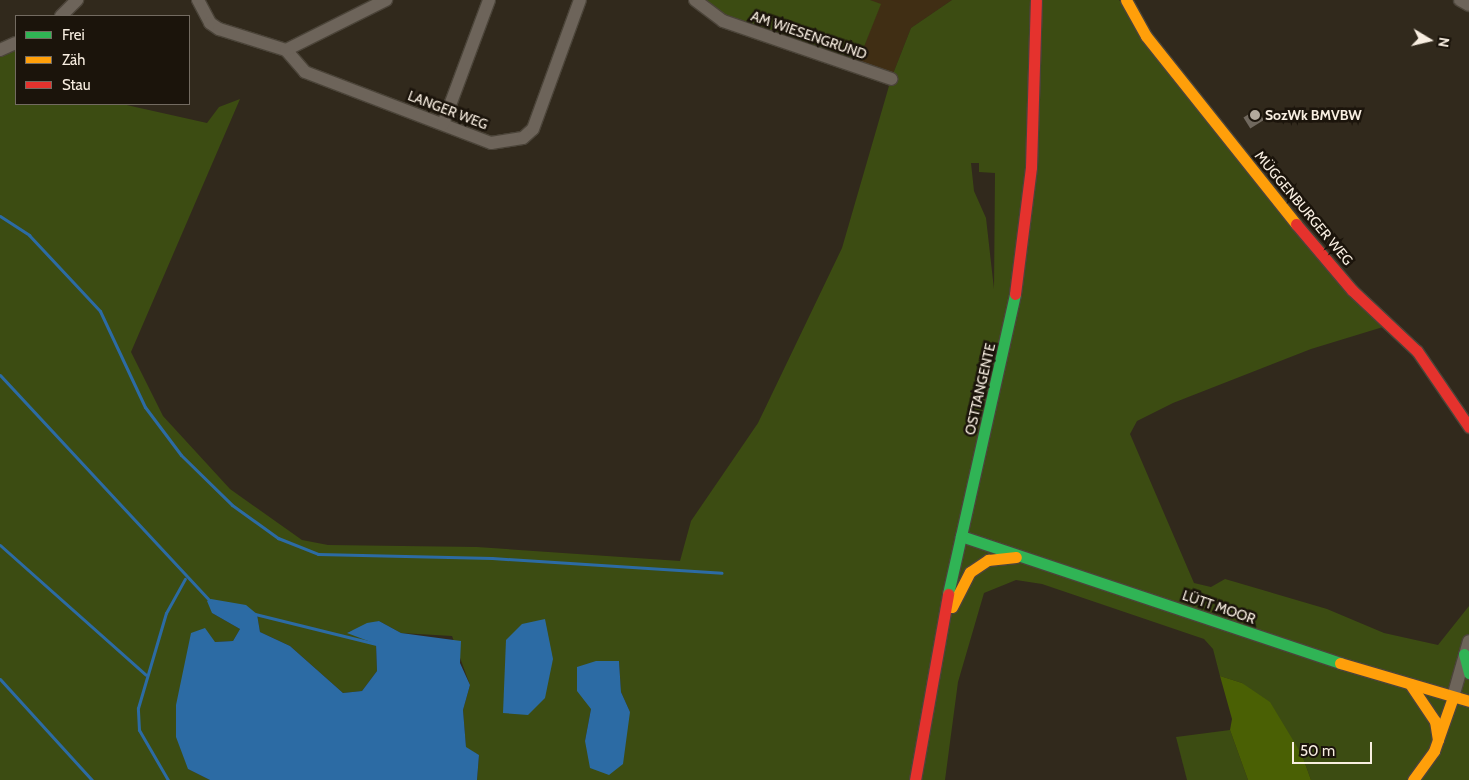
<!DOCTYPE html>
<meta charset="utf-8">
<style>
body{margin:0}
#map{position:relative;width:1469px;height:780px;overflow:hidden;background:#31291c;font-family:Cabin,sans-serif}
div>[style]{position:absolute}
.built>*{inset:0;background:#402e14}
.green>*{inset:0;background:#3c4c12}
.forest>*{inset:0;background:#4a6004}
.water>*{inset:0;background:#2c6ba4}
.stream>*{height:3px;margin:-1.5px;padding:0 1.5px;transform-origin:1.5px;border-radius:1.5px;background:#2c6ba4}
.building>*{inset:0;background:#70685e;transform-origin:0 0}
.roads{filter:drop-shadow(1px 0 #4b4439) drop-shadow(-1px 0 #4b4439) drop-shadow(0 1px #4b4439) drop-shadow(0 -1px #4b4439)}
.street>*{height:12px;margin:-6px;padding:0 6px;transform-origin:6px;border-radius:6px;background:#6d645a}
.fast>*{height:11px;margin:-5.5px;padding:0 5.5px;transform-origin:5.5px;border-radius:5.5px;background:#30b455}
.slow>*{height:11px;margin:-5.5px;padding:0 5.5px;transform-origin:5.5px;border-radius:5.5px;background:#ff9f0a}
.jam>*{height:11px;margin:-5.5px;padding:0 5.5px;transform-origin:5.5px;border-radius:5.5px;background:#e5322d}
.dots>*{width:14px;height:14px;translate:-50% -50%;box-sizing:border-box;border:2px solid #1b140b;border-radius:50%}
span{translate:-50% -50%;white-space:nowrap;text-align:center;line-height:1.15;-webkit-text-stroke:5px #1b140b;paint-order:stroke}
.street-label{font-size:14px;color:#f8eee1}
.poi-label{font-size:14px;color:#f8eee1;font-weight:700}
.left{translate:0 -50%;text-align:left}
.legend{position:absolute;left:15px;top:15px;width:175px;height:90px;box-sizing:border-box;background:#1b140b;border:1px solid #736b61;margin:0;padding:6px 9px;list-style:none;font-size:15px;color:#f8eee1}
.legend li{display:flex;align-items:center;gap:10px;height:25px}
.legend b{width:25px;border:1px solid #736b61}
.north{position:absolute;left:1404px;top:15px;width:50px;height:50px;-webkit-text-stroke:4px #1b140b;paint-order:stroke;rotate:99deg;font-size:14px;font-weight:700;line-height:20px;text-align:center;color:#f8eee1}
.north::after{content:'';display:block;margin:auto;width:18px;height:22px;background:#f8eee1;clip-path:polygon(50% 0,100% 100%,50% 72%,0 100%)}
.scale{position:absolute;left:1292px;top:742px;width:80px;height:22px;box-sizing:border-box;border:2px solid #f8eee1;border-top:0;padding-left:6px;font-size:15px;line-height:18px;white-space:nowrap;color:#f8eee1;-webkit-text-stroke:4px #1b140b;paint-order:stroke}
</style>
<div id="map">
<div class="built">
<div style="clip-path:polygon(870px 0,952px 0,911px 28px,891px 79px,856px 67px,880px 5px)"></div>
</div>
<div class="green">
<div style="clip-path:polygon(695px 0,870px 0,881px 4px,856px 67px,723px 21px)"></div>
<div style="clip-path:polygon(evenodd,952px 0,1119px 0,1383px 327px,1311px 349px,1173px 403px,1137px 421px,1130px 434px,1194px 583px,1211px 587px,1225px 579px,1327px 609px,1384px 633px,1438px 645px,1469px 606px,1469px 780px,1311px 780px,1302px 755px,1242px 683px,1220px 676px,1213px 649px,1204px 639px,1042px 584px,1016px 580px,984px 593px,958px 682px,945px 780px,477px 780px,479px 755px,466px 748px,463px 710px,470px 685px,452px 636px,401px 633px,379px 621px,348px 632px,376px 644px,377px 671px,362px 691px,343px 693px,290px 646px,260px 632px,257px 614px,212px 613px,240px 629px,233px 641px,215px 642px,188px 769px,210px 780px,0 780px,0 50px,16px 43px,16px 104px,122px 104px,207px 123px,219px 107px,240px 99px,131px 352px,163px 416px,230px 489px,302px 540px,328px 545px,477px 547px,680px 561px,691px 521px,758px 423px,842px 248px,891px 79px,911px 28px,952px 0,971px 163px,979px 163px,979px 172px,995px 173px,994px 289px,986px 218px,974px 191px,971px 163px,952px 0,619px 661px,621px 692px,630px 712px,585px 741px,591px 709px,619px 661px)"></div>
<div style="clip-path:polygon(1230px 730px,1248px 780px,1187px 780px,1176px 737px)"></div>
</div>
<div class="forest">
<div style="clip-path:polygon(1220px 676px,1242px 683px,1270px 702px,1302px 755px,1311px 780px,1248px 780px,1230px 730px,1232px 719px)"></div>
</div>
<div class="water">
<div style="clip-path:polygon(211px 599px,246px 605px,257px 614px,260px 632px,290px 646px,343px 693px,362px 691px,377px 671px,376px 644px,347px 633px,367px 623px,379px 621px,401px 633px,461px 641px,460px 663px,470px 685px,463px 710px,466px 747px,479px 755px,477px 780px,210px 780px,188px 769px,176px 737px,176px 705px,191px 633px,205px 628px,215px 642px,233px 641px,240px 629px,212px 613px,207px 601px)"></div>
<div style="clip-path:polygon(545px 619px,553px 659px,545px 698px,528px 715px,503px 713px,506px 640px,522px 624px)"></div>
<div style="clip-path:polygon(596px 661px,619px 661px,621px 692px,630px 712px,623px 764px,609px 775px,590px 768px,585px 741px,591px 709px,577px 691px,577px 667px)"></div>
</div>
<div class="stream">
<div style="left:0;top:216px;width:35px;rotate:33deg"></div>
<div style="left:29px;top:235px;width:104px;rotate:46.9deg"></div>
<div style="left:100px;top:311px;width:106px;rotate:64.9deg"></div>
<div style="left:145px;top:407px;width:60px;rotate:53.1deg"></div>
<div style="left:181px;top:455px;width:71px;rotate:44.4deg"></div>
<div style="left:232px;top:505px;width:57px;rotate:35.7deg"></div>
<div style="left:278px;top:538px;width:43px;rotate:21.8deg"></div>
<div style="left:318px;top:554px;width:174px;rotate:1.3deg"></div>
<div style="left:492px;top:558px;width:230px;rotate:3.7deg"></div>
<div style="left:0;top:375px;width:310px;rotate:47.1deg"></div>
<div style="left:0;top:545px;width:195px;rotate:41.7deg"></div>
<div style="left:255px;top:614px;width:125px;rotate:13.9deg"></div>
<div style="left:0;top:679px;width:137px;rotate:47.7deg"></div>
<div style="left:168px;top:780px;width:58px;rotate:-120.1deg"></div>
<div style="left:139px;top:730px;width:22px;rotate:-93deg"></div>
<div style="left:138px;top:708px;width:99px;rotate:-73.6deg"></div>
<div style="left:166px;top:613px;width:39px;rotate:-61deg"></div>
</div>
<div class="building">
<div style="left:1257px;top:109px;width:13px;height:16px;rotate:58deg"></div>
</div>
<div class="roads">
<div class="street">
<div style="left:198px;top:0;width:26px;rotate:62deg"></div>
<div style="left:210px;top:23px;width:11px;rotate:34deg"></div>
<div style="left:219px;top:29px;width:70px;rotate:17.4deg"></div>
<div style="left:286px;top:50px;width:29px;rotate:49deg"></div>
<div style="left:305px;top:72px;width:199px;rotate:20.9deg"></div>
<div style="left:491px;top:143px;width:32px;rotate:-9deg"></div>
<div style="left:523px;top:138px;width:13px;rotate:-42deg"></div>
<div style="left:533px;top:129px;width:137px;rotate:-70deg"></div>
<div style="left:695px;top:0;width:35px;rotate:37deg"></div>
<div style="left:723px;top:21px;width:178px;rotate:19deg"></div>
<div style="left:1460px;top:0;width:10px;rotate:29deg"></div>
<div style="left:61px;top:16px;width:23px;rotate:-45deg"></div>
<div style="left:0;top:50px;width:17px;rotate:-24deg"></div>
<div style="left:286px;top:50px;width:112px;rotate:-26.6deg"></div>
<div style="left:443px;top:124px;width:132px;rotate:-69.6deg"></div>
<div style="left:1453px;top:697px;width:58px;rotate:-74.1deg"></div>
</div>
<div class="fast">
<div style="left:961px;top:536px;width:400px;rotate:18.5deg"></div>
<div style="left:948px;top:594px;width:307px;rotate:-77.4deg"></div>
<div style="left:1464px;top:654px;width:20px;rotate:75deg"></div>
</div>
<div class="slow">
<div style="left:1126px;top:0;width:41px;rotate:60.9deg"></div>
<div style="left:1146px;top:36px;width:241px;rotate:51.4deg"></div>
<div style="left:952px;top:607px;width:39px;rotate:-63deg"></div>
<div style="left:970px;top:572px;width:22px;rotate:-34deg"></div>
<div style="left:988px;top:560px;width:28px;rotate:-6deg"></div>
<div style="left:1340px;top:663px;width:134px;rotate:16.4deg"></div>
<div style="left:1410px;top:684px;width:45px;rotate:56deg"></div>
<div style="left:1435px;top:721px;width:19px;rotate:81deg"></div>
<div style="left:1413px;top:780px;width:36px;rotate:-54deg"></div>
<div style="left:1434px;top:751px;width:57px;rotate:-70.6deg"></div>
</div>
<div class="jam">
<div style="left:1296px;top:224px;width:87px;rotate:49.7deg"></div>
<div style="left:1352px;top:290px;width:89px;rotate:43.2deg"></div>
<div style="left:1417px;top:351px;width:92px;rotate:55.6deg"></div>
<div style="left:1015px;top:294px;width:128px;rotate:-82.8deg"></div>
<div style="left:1031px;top:167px;width:167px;rotate:-88.3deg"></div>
<div style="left:915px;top:780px;width:189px;rotate:-79.9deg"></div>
</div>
</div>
<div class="dots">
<div style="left:1255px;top:115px;background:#b2a99c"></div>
</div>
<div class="street-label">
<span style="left:809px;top:35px;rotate:19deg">AM WIESENGRUND</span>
<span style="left:448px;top:110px;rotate:21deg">LANGER WEG</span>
<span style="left:1304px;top:208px;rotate:50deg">MÜGGENBURGER WEG</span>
<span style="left:980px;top:389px;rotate:-77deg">OSTTANGENTE</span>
<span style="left:1219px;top:607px;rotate:19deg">LÜTT MOOR</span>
</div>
<div class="poi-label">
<span class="left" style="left:1265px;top:115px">SozWk BMVBW</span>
</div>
<ul class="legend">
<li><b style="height:6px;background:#30b455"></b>Frei</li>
<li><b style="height:6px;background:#ff9f0a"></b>Zäh</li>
<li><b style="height:6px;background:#e5322d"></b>Stau</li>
</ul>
<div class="north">N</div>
<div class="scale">50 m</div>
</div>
